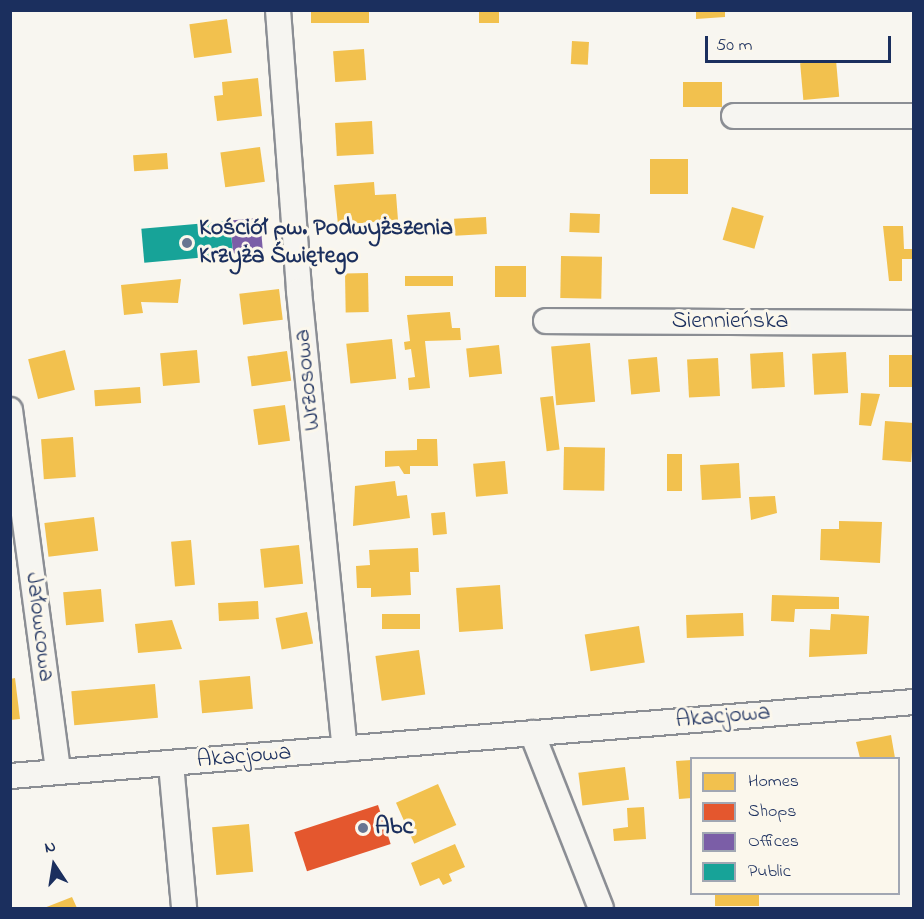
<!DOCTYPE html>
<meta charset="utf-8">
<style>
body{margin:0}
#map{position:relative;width:924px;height:919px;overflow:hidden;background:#f8f6f0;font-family:"Indie Flower",sans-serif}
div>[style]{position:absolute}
.homes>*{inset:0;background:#f2c14e;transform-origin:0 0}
.shops>*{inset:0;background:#e4572e;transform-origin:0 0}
.offices>*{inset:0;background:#7b5ea7;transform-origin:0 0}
.public>*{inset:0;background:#17a398;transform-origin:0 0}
.roads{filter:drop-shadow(2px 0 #8b8e94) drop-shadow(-2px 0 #8b8e94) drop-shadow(0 2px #8b8e94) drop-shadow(0 -2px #8b8e94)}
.minor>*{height:24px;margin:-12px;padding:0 12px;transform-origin:12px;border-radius:12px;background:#f6f5f1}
.dots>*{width:16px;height:16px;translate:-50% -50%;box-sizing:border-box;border:3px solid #fbf7ec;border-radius:50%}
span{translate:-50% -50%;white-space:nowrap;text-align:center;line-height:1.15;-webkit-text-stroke:6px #fbf7ec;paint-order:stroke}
.poi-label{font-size:24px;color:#1b2f5e;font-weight:700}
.left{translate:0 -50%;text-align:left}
.street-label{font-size:24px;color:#1b2f5e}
.frame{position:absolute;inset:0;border:12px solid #1b2f5e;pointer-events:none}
.legend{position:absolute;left:690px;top:757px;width:210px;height:138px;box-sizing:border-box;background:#fbf7ec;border:2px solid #a1a7b3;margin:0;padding:8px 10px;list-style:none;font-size:18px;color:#1b2f5e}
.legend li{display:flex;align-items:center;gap:12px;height:30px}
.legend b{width:30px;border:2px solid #a1a7b3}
.north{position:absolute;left:24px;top:835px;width:60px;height:60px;-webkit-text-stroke:4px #fbf7ec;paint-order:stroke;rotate:348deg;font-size:16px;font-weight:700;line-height:24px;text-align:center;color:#1b2f5e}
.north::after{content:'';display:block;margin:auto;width:21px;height:27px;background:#1b2f5e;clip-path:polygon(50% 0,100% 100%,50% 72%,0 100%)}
.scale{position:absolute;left:705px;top:36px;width:186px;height:27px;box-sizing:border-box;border:3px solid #1b2f5e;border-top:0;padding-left:8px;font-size:18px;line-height:21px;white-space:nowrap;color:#1b2f5e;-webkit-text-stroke:4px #fbf7ec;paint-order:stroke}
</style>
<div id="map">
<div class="homes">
<div style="left:311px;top:10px;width:58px;height:13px"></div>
<div style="left:479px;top:10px;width:20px;height:13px"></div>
<div style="clip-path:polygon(696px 10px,725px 10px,725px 17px,696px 19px)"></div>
<div style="left:227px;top:19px;width:34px;height:38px;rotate:82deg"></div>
<div style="left:572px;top:41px;width:17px;height:23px;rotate:3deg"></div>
<div style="left:364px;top:49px;width:31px;height:31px;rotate:86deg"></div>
<div style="left:836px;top:60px;width:37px;height:36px;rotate:85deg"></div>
<div style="clip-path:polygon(258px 78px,262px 116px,217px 121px,214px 96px,223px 95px,222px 82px)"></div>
<div style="left:683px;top:82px;width:39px;height:25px"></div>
<div style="left:372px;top:121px;width:33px;height:37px;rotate:87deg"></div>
<div style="left:260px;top:147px;width:35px;height:40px;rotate:82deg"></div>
<div style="left:167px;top:153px;width:16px;height:34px;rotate:86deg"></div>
<div style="left:650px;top:159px;width:38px;height:35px"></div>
<div style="clip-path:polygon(374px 182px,375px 195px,396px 194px,398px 220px,338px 225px,334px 185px)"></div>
<div style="left:732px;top:207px;width:33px;height:34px;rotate:16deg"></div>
<div style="left:570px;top:213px;width:30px;height:19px;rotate:2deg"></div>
<div style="left:486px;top:217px;width:17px;height:32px;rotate:87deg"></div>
<div style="clip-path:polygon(883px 226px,903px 226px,904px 249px,914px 249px,914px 259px,902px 259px,902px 281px,889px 281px)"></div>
<div style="left:561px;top:256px;width:41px;height:42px;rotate:1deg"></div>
<div style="left:495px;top:266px;width:31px;height:31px"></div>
<div style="left:368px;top:273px;width:39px;height:23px;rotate:89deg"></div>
<div style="left:453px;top:276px;width:10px;height:48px;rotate:90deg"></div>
<div style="clip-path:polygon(181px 279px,178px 303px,141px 302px,143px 313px,124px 315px,121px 285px)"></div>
<div style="left:279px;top:289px;width:31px;height:40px;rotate:83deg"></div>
<div style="clip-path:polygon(450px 312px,452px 328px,460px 328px,461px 340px,425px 341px,430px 388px,409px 390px,408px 378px,415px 377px,411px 349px,405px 350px,404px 342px,410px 341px,407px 315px)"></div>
<div style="left:392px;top:339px;width:40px;height:46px;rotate:84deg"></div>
<div style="left:590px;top:343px;width:59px;height:39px;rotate:85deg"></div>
<div style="left:499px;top:345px;width:29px;height:33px;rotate:84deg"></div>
<div style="left:65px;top:350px;width:41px;height:38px;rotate:76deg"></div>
<div style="left:197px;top:350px;width:33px;height:37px;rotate:85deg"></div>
<div style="left:287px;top:351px;width:30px;height:40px;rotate:82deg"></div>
<div style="left:783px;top:352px;width:35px;height:33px;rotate:87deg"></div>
<div style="left:846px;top:352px;width:41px;height:34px;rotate:87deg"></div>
<div style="left:889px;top:355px;width:25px;height:32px"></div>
<div style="left:657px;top:357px;width:35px;height:29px;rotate:85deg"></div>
<div style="left:718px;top:358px;width:38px;height:31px;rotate:87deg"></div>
<div style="left:140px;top:387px;width:16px;height:46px;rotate:86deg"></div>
<div style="clip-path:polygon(861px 393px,880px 394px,871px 426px,859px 425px)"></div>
<div style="left:553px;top:396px;width:54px;height:13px;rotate:83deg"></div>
<div style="left:285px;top:405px;width:36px;height:32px;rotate:82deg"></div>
<div style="left:885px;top:421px;width:29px;height:39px;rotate:4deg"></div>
<div style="left:73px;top:437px;width:40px;height:32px;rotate:86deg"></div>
<div style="clip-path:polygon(417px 439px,437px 439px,438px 466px,410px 466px,410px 474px,404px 474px,399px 466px,385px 467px,385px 451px,417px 450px)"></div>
<div style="left:564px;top:447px;width:41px;height:43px;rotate:1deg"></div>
<div style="left:667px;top:454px;width:15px;height:37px"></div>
<div style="left:505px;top:461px;width:33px;height:32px;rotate:85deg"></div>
<div style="left:739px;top:463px;width:35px;height:39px;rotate:87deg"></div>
<div style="clip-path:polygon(395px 481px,397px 496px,407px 495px,410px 518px,353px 526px,355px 486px)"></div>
<div style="clip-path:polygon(775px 496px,777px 513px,751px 520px,749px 497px)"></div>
<div style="left:445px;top:512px;width:22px;height:14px;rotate:85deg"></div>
<div style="left:94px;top:517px;width:34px;height:50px;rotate:83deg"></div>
<div style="clip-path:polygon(839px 521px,882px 522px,880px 563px,820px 560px,821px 529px,839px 529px)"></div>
<div style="left:191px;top:540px;width:45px;height:20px;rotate:85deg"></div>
<div style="left:299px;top:545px;width:39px;height:39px;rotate:84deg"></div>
<div style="clip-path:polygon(418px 548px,419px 572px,410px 572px,411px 595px,371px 597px,371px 588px,357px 588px,356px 566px,370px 565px,369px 550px)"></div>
<div style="left:500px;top:585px;width:44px;height:44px;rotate:86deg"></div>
<div style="left:101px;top:589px;width:33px;height:38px;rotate:85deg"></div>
<div style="clip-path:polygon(772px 595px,839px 597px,839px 609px,795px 609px,794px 622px,771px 621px)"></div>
<div style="left:258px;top:601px;width:18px;height:40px;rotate:87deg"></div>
<div style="left:307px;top:612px;width:32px;height:32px;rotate:79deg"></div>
<div style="left:743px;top:613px;width:23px;height:57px;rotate:88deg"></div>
<div style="left:420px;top:614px;width:15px;height:38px;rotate:90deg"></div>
<div style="clip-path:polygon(831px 614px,869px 616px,867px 654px,809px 657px,810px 629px,830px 630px)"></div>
<div style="clip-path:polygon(172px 620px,182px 649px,138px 653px,135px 624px)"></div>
<div style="left:639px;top:626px;width:37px;height:55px;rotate:81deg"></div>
<div style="left:419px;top:650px;width:45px;height:44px;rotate:82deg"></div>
<div style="left:250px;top:676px;width:33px;height:51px;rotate:85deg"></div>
<div style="clip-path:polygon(15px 678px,20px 719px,10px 720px,10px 679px)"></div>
<div style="left:155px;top:684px;width:34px;height:84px;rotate:85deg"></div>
<div style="clip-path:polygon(891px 735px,895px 758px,860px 758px,856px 742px)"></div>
<div style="clip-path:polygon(692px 760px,692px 798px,679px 799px,676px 761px)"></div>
<div style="left:625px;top:767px;width:33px;height:47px;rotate:83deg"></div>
<div style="left:438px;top:784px;width:45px;height:46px;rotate:66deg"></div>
<div style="clip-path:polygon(644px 807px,646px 839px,614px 841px,613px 829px,628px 827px,627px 808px)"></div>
<div style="left:249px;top:824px;width:48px;height:37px;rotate:85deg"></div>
<div style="clip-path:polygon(455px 844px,465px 867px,449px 874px,452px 881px,443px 885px,439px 878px,420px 886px,411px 863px)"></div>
<div style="left:715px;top:894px;width:44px;height:12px"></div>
<div style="clip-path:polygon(72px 897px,77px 908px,44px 908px)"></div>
</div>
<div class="shops">
<div style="left:378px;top:805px;width:41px;height:88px;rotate:72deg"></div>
</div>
<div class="offices">
<div style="left:260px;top:218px;width:33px;height:30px;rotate:85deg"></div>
</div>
<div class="public">
<div style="left:230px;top:221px;width:34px;height:89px;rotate:85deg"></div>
</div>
<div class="roads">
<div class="minor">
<div style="left:278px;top:10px;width:282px;rotate:85.7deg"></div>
<div style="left:299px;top:291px;width:460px;rotate:84.3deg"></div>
<div style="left:734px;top:116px;width:180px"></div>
<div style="left:546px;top:321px;width:368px;rotate:0.3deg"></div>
<div style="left:10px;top:410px;width:365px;rotate:82.4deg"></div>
<div style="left:532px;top:733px;width:188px;rotate:68.5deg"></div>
<div style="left:171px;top:764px;width:145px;rotate:84.8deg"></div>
<div style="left:10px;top:776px;width:907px;rotate:-4.68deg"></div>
</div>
</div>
<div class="dots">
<div style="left:187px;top:243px;background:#687591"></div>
<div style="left:363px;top:828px;background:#687591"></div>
</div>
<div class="poi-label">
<span class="left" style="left:199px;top:243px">Kościół pw. Podwyższenia<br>Krzyża Świętego</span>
<span class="left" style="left:375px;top:828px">Abc</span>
</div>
<div class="street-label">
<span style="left:730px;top:322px">Siennieńska</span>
<span style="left:308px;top:380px;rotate:-96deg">Wrzosowa</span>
<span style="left:39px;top:627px;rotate:83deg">Jałowcowa</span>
<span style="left:723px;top:717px;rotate:-5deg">Akacjowa</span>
<span style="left:244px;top:757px;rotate:-5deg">Akacjowa</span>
</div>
<div class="frame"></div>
<ul class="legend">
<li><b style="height:16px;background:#f2c14e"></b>Homes</li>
<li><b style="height:16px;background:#e4572e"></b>Shops</li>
<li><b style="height:16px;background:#7b5ea7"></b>Offices</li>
<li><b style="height:16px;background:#17a398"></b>Public</li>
</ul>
<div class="north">N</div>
<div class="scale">50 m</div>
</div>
